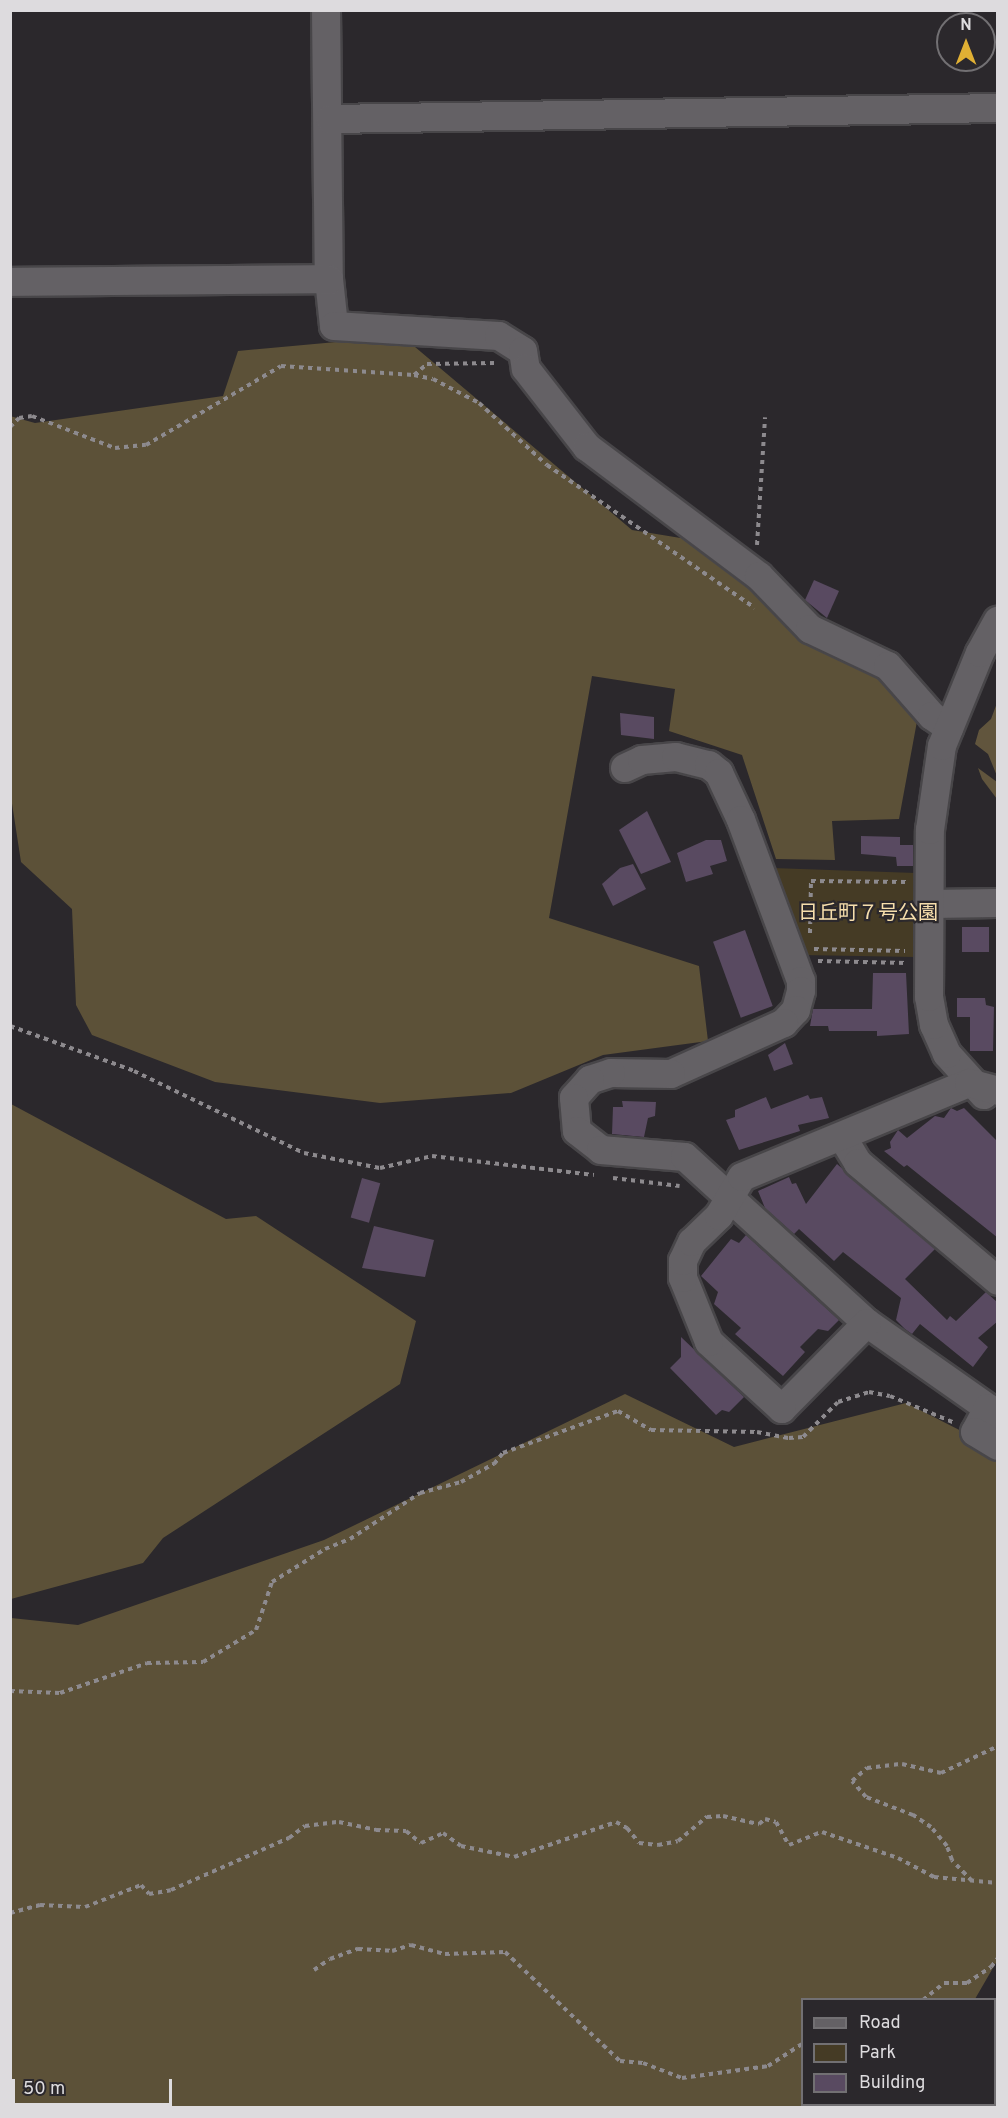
<!DOCTYPE html>
<meta charset="utf-8">
<style>
body{margin:0}
#map{position:relative;width:1008px;height:2118px;overflow:hidden;background:#2b282c;font-family:Overpass,"Noto Sans JP",sans-serif}
div>[style]{position:absolute}
.green>*{inset:0;background:#453b25}
.forest>*{inset:0;background:#5c5138}
.water>*{inset:0;background:#61553d}
.building>*{inset:0;background:#594a61;transform-origin:0 0}
.path>*{height:4px;margin-top:-2px;transform-origin:0;background:repeating-linear-gradient(90deg,#8d8a8e 0 4.5px,transparent 0 9px)}
.roads{filter:drop-shadow(2px 0 #484649) drop-shadow(-2px 0 #484649) drop-shadow(0 2px #484649) drop-shadow(0 -2px #484649)}
.minor>*{height:28px;margin:-14px;padding:0 14px;transform-origin:14px;border-radius:14px;background:#646165}
span{translate:-50% -50%;white-space:nowrap;text-align:center;line-height:1.15;-webkit-text-stroke:4.5px #2b282c;paint-order:stroke}
.park-label{font-size:20px;color:#f6deac}
.frame{position:absolute;inset:0;border:12px solid #dddbde;pointer-events:none}
.legend{position:absolute;left:801px;top:1998px;width:195px;height:108px;box-sizing:border-box;background:#2b282c;border:2px solid #727073;margin:0;padding:8px 10px;list-style:none;font-size:18px;color:#dddbde}
.legend li{display:flex;align-items:center;gap:12px;height:30px}
.legend b{width:30px;border:2px solid #727073}
.north{position:absolute;left:936px;top:12px;width:60px;height:60px;box-sizing:border-box;background:#2b282c;border:2px solid #727073;border-radius:50%;rotate:0deg;font-size:16px;font-weight:700;line-height:24px;text-align:center;color:#dddbde}
.north::after{content:'';display:block;margin:auto;width:21px;height:27px;background:#e0b034;clip-path:polygon(50% 0,100% 100%,50% 72%,0 100%)}
.scale{position:absolute;left:12px;top:2079px;width:160px;height:27px;box-sizing:border-box;border:3px solid #dddbde;border-top:0;padding-left:8px;font-size:18px;line-height:21px;white-space:nowrap;color:#dddbde;-webkit-text-stroke:4px #2b282c;paint-order:stroke}
</style>
<div id="map">
<div class="green">
<div style="clip-path:polygon(772px 868px,916px 873px,915px 957px,801px 955px)"></div>
</div>
<div class="forest">
<div style="clip-path:polygon(402px 336px,632px 530px,711px 543px,920px 705px,899px 819px,832px 821px,835px 860px,776px 859px,742px 755px,669px 731px,675px 689px,592px 676px,549px 918px,699px 966px,708px 1041px,603px 1055px,511px 1093px,380px 1103px,215px 1082px,92px 1035px,76px 1005px,72px 909px,21px 862px,11px 797px,10px 416px,35px 423px,223px 396px,238px 351px)"></div>
<div style="clip-path:polygon(11px 1104px,226px 1219px,256px 1216px,416px 1321px,400px 1384px,163px 1538px,143px 1563px,11px 1599px)"></div>
<div style="clip-path:polygon(625px 1394px,734px 1447px,906px 1403px,997px 1449px,997px 1961px,975px 1999px,802px 2000px,802px 2104px,994px 2104px,995px 2083px,997px 2107px,11px 2108px,11px 1618px,78px 1625px,324px 1540px)"></div>
</div>
<div class="water">
<div style="clip-path:polygon(997px 703px,997px 776px,988px 754px,975px 744px,979px 730px,991px 719px)"></div>
<div style="clip-path:polygon(978px 768px,997px 782px,997px 799px,982px 779px)"></div>
</div>
<div class="building">
<div style="clip-path:polygon(814px 580px,839px 591px,827px 618px,805px 600px)"></div>
<div style="clip-path:polygon(620px 713px,654px 717px,654px 739px,621px 735px)"></div>
<div style="clip-path:polygon(647px 811px,671px 862px,641px 874px,619px 830px)"></div>
<div style="clip-path:polygon(861px 836px,900px 837px,900px 845px,913px 845px,913px 866px,897px 866px,896px 857px,861px 854px)"></div>
<div style="clip-path:polygon(706px 840px,721px 840px,727px 861px,710px 866px,713px 874px,686px 882px,677px 853px)"></div>
<div style="clip-path:polygon(633px 864px,646px 889px,613px 906px,602px 884px,620px 868px)"></div>
<div style="left:962px;top:927px;width:27px;height:25px"></div>
<div style="left:745px;top:930px;width:81px;height:34px;rotate:70deg"></div>
<div style="clip-path:polygon(873px 973px,906px 973px,909px 1034px,877px 1036px,877px 1031px,829px 1031px,828px 1026px,810px 1026px,813px 1009px,872px 1009px)"></div>
<div style="clip-path:polygon(957px 998px,985px 998px,986px 1005px,994px 1007px,993px 1051px,970px 1051px,970px 1017px,957px 1017px)"></div>
<div style="clip-path:polygon(785px 1043px,793px 1064px,774px 1071px,768px 1055px)"></div>
<div style="clip-path:polygon(808px 1095px,810px 1099px,822px 1097px,829px 1118px,798px 1125px,800px 1131px,739px 1150px,726px 1120px,735px 1117px,735px 1110px,766px 1097px,771px 1109px)"></div>
<div style="clip-path:polygon(622px 1101px,656px 1102px,655px 1116px,648px 1118px,644px 1137px,612px 1134px,613px 1107px,623px 1107px)"></div>
<div style="clip-path:polygon(951px 1108px,957px 1111px,964px 1108px,998px 1142px,998px 1238px,907px 1165px,904px 1167px,884px 1151px,891px 1148px,890px 1142px,898px 1130px,907px 1138px,935px 1116px,944px 1118px)"></div>
<div style="clip-path:polygon(837px 1164px,935px 1249px,905px 1279px,947px 1320px,950px 1316px,956px 1321px,986px 1292px,998px 1303px,998px 1321px,978px 1338px,988px 1347px,973px 1367px,920px 1324px,912px 1334px,905px 1329px,896px 1320px,901px 1298px,843px 1252px,834px 1261px,799px 1229px,794px 1234px,765px 1208px,758px 1191px,789px 1177px,792px 1184px,796px 1183px,806px 1204px)"></div>
<div style="left:362px;top:1178px;width:19px;height:41px;rotate:16deg"></div>
<div style="clip-path:polygon(374px 1226px,434px 1240px,425px 1277px,362px 1268px)"></div>
<div style="clip-path:polygon(746px 1235px,839px 1320px,828px 1331px,818px 1329px,800px 1347px,805px 1352px,783px 1376px,735px 1334px,741px 1328px,714px 1304px,718px 1292px,701px 1276px,731px 1239px,739px 1243px)"></div>
<div style="clip-path:polygon(681px 1337px,744px 1397px,729px 1412px,722px 1410px,716px 1415px,670px 1368px,681px 1357px)"></div>
</div>
<div class="path">
<div style="left:414px;top:375px;width:19px;rotate:12deg"></div>
<div style="left:433px;top:379px;width:52px;rotate:27.6deg"></div>
<div style="left:479px;top:403px;width:92px;rotate:42.4deg"></div>
<div style="left:547px;top:465px;width:252px;rotate:34.5deg"></div>
<div style="left:10px;top:427px;width:13px;rotate:-45deg"></div>
<div style="left:19px;top:418px;width:13px;rotate:-9deg"></div>
<div style="left:32px;top:416px;width:89px;rotate:21.1deg"></div>
<div style="left:115px;top:448px;width:31px;rotate:-6deg"></div>
<div style="left:146px;top:445px;width:156px;rotate:-30.3deg"></div>
<div style="left:281px;top:366px;width:133px;rotate:3.9deg"></div>
<div style="left:414px;top:375px;width:17px;rotate:-40deg"></div>
<div style="left:427px;top:364px;width:67px;rotate:-0.9deg"></div>
<div style="left:757px;top:545px;width:128px;rotate:-86.4deg"></div>
<div style="left:810px;top:933px;width:52px;rotate:-88.9deg"></div>
<div style="left:811px;top:881px;width:96px;rotate:0.6deg"></div>
<div style="left:814px;top:949px;width:91px;rotate:1.3deg"></div>
<div style="left:818px;top:961px;width:89px;rotate:1.3deg"></div>
<div style="left:10px;top:1026px;width:132px;rotate:19.9deg"></div>
<div style="left:134px;top:1071px;width:189px;rotate:25.8deg"></div>
<div style="left:304px;top:1153px;width:77px;rotate:11.2deg"></div>
<div style="left:380px;top:1168px;width:53px;rotate:-13deg"></div>
<div style="left:432px;top:1156px;width:163px;rotate:6.7deg"></div>
<div style="left:613px;top:1178px;width:67px;rotate:6.8deg"></div>
<div style="left:10px;top:1691px;width:50px;rotate:2.3deg"></div>
<div style="left:60px;top:1693px;width:92px;rotate:-19deg"></div>
<div style="left:147px;top:1663px;width:56px;rotate:-1deg"></div>
<div style="left:203px;top:1662px;width:62px;rotate:-31.1deg"></div>
<div style="left:256px;top:1630px;width:51px;rotate:-71.6deg"></div>
<div style="left:272px;top:1582px;width:62px;rotate:-31.9deg"></div>
<div style="left:325px;top:1549px;width:27px;rotate:-22deg"></div>
<div style="left:350px;top:1539px;width:84px;rotate:-33.3deg"></div>
<div style="left:420px;top:1493px;width:42px;rotate:-15deg"></div>
<div style="left:461px;top:1482px;width:38px;rotate:-29deg"></div>
<div style="left:494px;top:1464px;width:14px;rotate:-51deg"></div>
<div style="left:503px;top:1453px;width:122px;rotate:-20.1deg"></div>
<div style="left:618px;top:1411px;width:38px;rotate:30deg"></div>
<div style="left:651px;top:1430px;width:106px;rotate:1.1deg"></div>
<div style="left:757px;top:1432px;width:33px;rotate:11deg"></div>
<div style="left:789px;top:1438px;width:14px;rotate:-4deg"></div>
<div style="left:803px;top:1437px;width:49px;rotate:-45deg"></div>
<div style="left:838px;top:1402px;width:33px;rotate:-18deg"></div>
<div style="left:869px;top:1392px;width:21px;rotate:11deg"></div>
<div style="left:890px;top:1396px;width:70px;rotate:22.6deg"></div>
<div style="left:972px;top:1881px;width:29px;rotate:-134deg"></div>
<div style="left:952px;top:1860px;width:15px;rotate:-110deg"></div>
<div style="left:947px;top:1846px;width:25px;rotate:-130deg"></div>
<div style="left:931px;top:1827px;width:22px;rotate:-146deg"></div>
<div style="left:913px;top:1815px;width:50px;rotate:-159deg"></div>
<div style="left:866px;top:1797px;width:21px;rotate:-131deg"></div>
<div style="left:852px;top:1781px;width:20px;rotate:-41deg"></div>
<div style="left:867px;top:1768px;width:35px;rotate:-7deg"></div>
<div style="left:902px;top:1764px;width:40px;rotate:13deg"></div>
<div style="left:941px;top:1773px;width:63px;rotate:-25.3deg"></div>
<div style="left:10px;top:1913px;width:31px;rotate:-15deg"></div>
<div style="left:40px;top:1905px;width:45px;rotate:2.5deg"></div>
<div style="left:85px;top:1907px;width:60px;rotate:-21.4deg"></div>
<div style="left:141px;top:1885px;width:12px;rotate:48deg"></div>
<div style="left:149px;top:1894px;width:22px;rotate:-10deg"></div>
<div style="left:171px;top:1890px;width:129px;rotate:-23.8deg"></div>
<div style="left:289px;top:1838px;width:20px;rotate:-37deg"></div>
<div style="left:305px;top:1826px;width:34px;rotate:-7deg"></div>
<div style="left:339px;top:1822px;width:38px;rotate:12deg"></div>
<div style="left:376px;top:1830px;width:30px;rotate:2deg"></div>
<div style="left:406px;top:1831px;width:19px;rotate:39deg"></div>
<div style="left:421px;top:1843px;width:24px;rotate:-24deg"></div>
<div style="left:443px;top:1833px;width:22px;rotate:36deg"></div>
<div style="left:461px;top:1846px;width:54px;rotate:11.7deg"></div>
<div style="left:514px;top:1857px;width:108px;rotate:-18.9deg"></div>
<div style="left:616px;top:1822px;width:13px;rotate:29deg"></div>
<div style="left:627px;top:1828px;width:19px;rotate:51deg"></div>
<div style="left:639px;top:1843px;width:19px;rotate:6deg"></div>
<div style="left:658px;top:1845px;width:20px;rotate:-11deg"></div>
<div style="left:678px;top:1841px;width:38px;rotate:-40deg"></div>
<div style="left:707px;top:1817px;width:16px;rotate:-4deg"></div>
<div style="left:723px;top:1816px;width:37px;rotate:13deg"></div>
<div style="left:759px;top:1824px;width:8px;rotate:-40deg"></div>
<div style="left:765px;top:1819px;width:11px;rotate:15deg"></div>
<div style="left:776px;top:1822px;width:26px;rotate:61deg"></div>
<div style="left:789px;top:1845px;width:35px;rotate:-22deg"></div>
<div style="left:822px;top:1832px;width:80px;rotate:18.9deg"></div>
<div style="left:898px;top:1858px;width:41px;rotate:27.8deg"></div>
<div style="left:934px;top:1877px;width:64px;rotate:5.4deg"></div>
<div style="left:314px;top:1970px;width:19px;rotate:-35deg"></div>
<div style="left:330px;top:1959px;width:30px;rotate:-20deg"></div>
<div style="left:358px;top:1949px;width:34px;rotate:3deg"></div>
<div style="left:392px;top:1951px;width:20px;rotate:-18deg"></div>
<div style="left:411px;top:1945px;width:35px;rotate:15deg"></div>
<div style="left:445px;top:1954px;width:60px;rotate:-1.9deg"></div>
<div style="left:505px;top:1952px;width:158px;rotate:43.5deg"></div>
<div style="left:620px;top:2061px;width:23px;rotate:5deg"></div>
<div style="left:643px;top:2063px;width:42px;rotate:21deg"></div>
<div style="left:682px;top:2078px;width:87px;rotate:-7.9deg"></div>
<div style="left:768px;top:2066px;width:40px;rotate:-32.9deg"></div>
<div style="left:923px;top:2000px;width:27px;rotate:-39deg"></div>
<div style="left:944px;top:1983px;width:23px"></div>
<div style="left:967px;top:1983px;width:29px;rotate:-34deg"></div>
<div style="left:991px;top:1967px;width:11px;rotate:-52deg"></div>
</div>
<div class="roads">
<div class="minor">
<div style="left:326px;top:10px;width:269px;rotate:89.4deg"></div>
<div style="left:329px;top:279px;width:47px;rotate:83.9deg"></div>
<div style="left:334px;top:326px;width:165px;rotate:3.5deg"></div>
<div style="left:499px;top:336px;width:28px;rotate:32deg"></div>
<div style="left:523px;top:351px;width:18px;rotate:81deg"></div>
<div style="left:526px;top:369px;width:99px;rotate:52deg"></div>
<div style="left:587px;top:447px;width:215px;rotate:36.9deg"></div>
<div style="left:759px;top:576px;width:74px;rotate:46.1deg"></div>
<div style="left:810px;top:629px;width:86px;rotate:25.4deg"></div>
<div style="left:888px;top:666px;width:67px;rotate:48.7deg"></div>
<div style="left:932px;top:716px;width:21px;rotate:35deg"></div>
<div style="left:330px;top:119px;width:668px;rotate:-0.94deg"></div>
<div style="left:10px;top:282px;width:319px;rotate:-0.5deg"></div>
<div style="left:625px;top:768px;width:19px;rotate:-25deg"></div>
<div style="left:642px;top:760px;width:34px;rotate:-5deg"></div>
<div style="left:676px;top:757px;width:34px;rotate:14deg"></div>
<div style="left:709px;top:765px;width:13px;rotate:39deg"></div>
<div style="left:719px;top:773px;width:52px;rotate:64.9deg"></div>
<div style="left:741px;top:820px;width:172px;rotate:69.6deg"></div>
<div style="left:801px;top:981px;width:10px;rotate:90deg"></div>
<div style="left:801px;top:991px;width:20px;rotate:105deg"></div>
<div style="left:796px;top:1010px;width:18px;rotate:133deg"></div>
<div style="left:784px;top:1023px;width:124px;rotate:155.7deg"></div>
<div style="left:671px;top:1074px;width:60px;rotate:-179deg"></div>
<div style="left:611px;top:1073px;width:22px;rotate:162deg"></div>
<div style="left:590px;top:1080px;width:24px;rotate:132deg"></div>
<div style="left:574px;top:1098px;width:33px;rotate:85deg"></div>
<div style="left:577px;top:1131px;width:31px;rotate:38deg"></div>
<div style="left:601px;top:1150px;width:84px;rotate:4.8deg"></div>
<div style="left:685px;top:1157px;width:246px;rotate:42.4deg"></div>
<div style="left:867px;top:1323px;width:160px;rotate:35.1deg"></div>
<div style="left:930px;top:904px;width:68px;rotate:-0.8deg"></div>
<div style="left:984px;top:1095px;width:55px;rotate:-132.1deg"></div>
<div style="left:947px;top:1054px;width:32px;rotate:-114deg"></div>
<div style="left:934px;top:1025px;width:28px;rotate:-100deg"></div>
<div style="left:929px;top:997px;width:167px;rotate:-89.7deg"></div>
<div style="left:930px;top:830px;width:85px;rotate:-81.9deg"></div>
<div style="left:942px;top:746px;width:100px;rotate:-67.8deg"></div>
<div style="left:980px;top:653px;width:37px;rotate:-61deg"></div>
<div style="left:843px;top:1138px;width:29px;rotate:59deg"></div>
<div style="left:858px;top:1163px;width:183px;rotate:40.1deg"></div>
<div style="left:867px;top:1323px;width:121px;rotate:134.7deg"></div>
<div style="left:782px;top:1409px;width:99px;rotate:-137.5deg"></div>
<div style="left:709px;top:1342px;width:69px;rotate:-112.1deg"></div>
<div style="left:683px;top:1278px;width:17px;rotate:-90deg"></div>
<div style="left:683px;top:1261px;width:21px;rotate:-65deg"></div>
<div style="left:692px;top:1242px;width:37px;rotate:-44deg"></div>
<div style="left:719px;top:1216px;width:45px;rotate:-59.5deg"></div>
<div style="left:742px;top:1177px;width:246px;rotate:-22.5deg"></div>
<div style="left:969px;top:1083px;width:30px;rotate:15deg"></div>
<div style="left:988px;top:1408px;width:27px;rotate:118deg"></div>
<div style="left:975px;top:1432px;width:27px;rotate:31deg"></div>
</div>
</div>
<div class="park-label">
<span style="left:868px;top:914px">日丘町７号公園</span>
</div>
<div class="frame"></div>
<ul class="legend">
<li><b style="height:8px;background:#646165"></b>Road</li>
<li><b style="height:16px;background:#453b25"></b>Park</li>
<li><b style="height:16px;background:#594a61"></b>Building</li>
</ul>
<div class="north">N</div>
<div class="scale">50 m</div>
</div>
